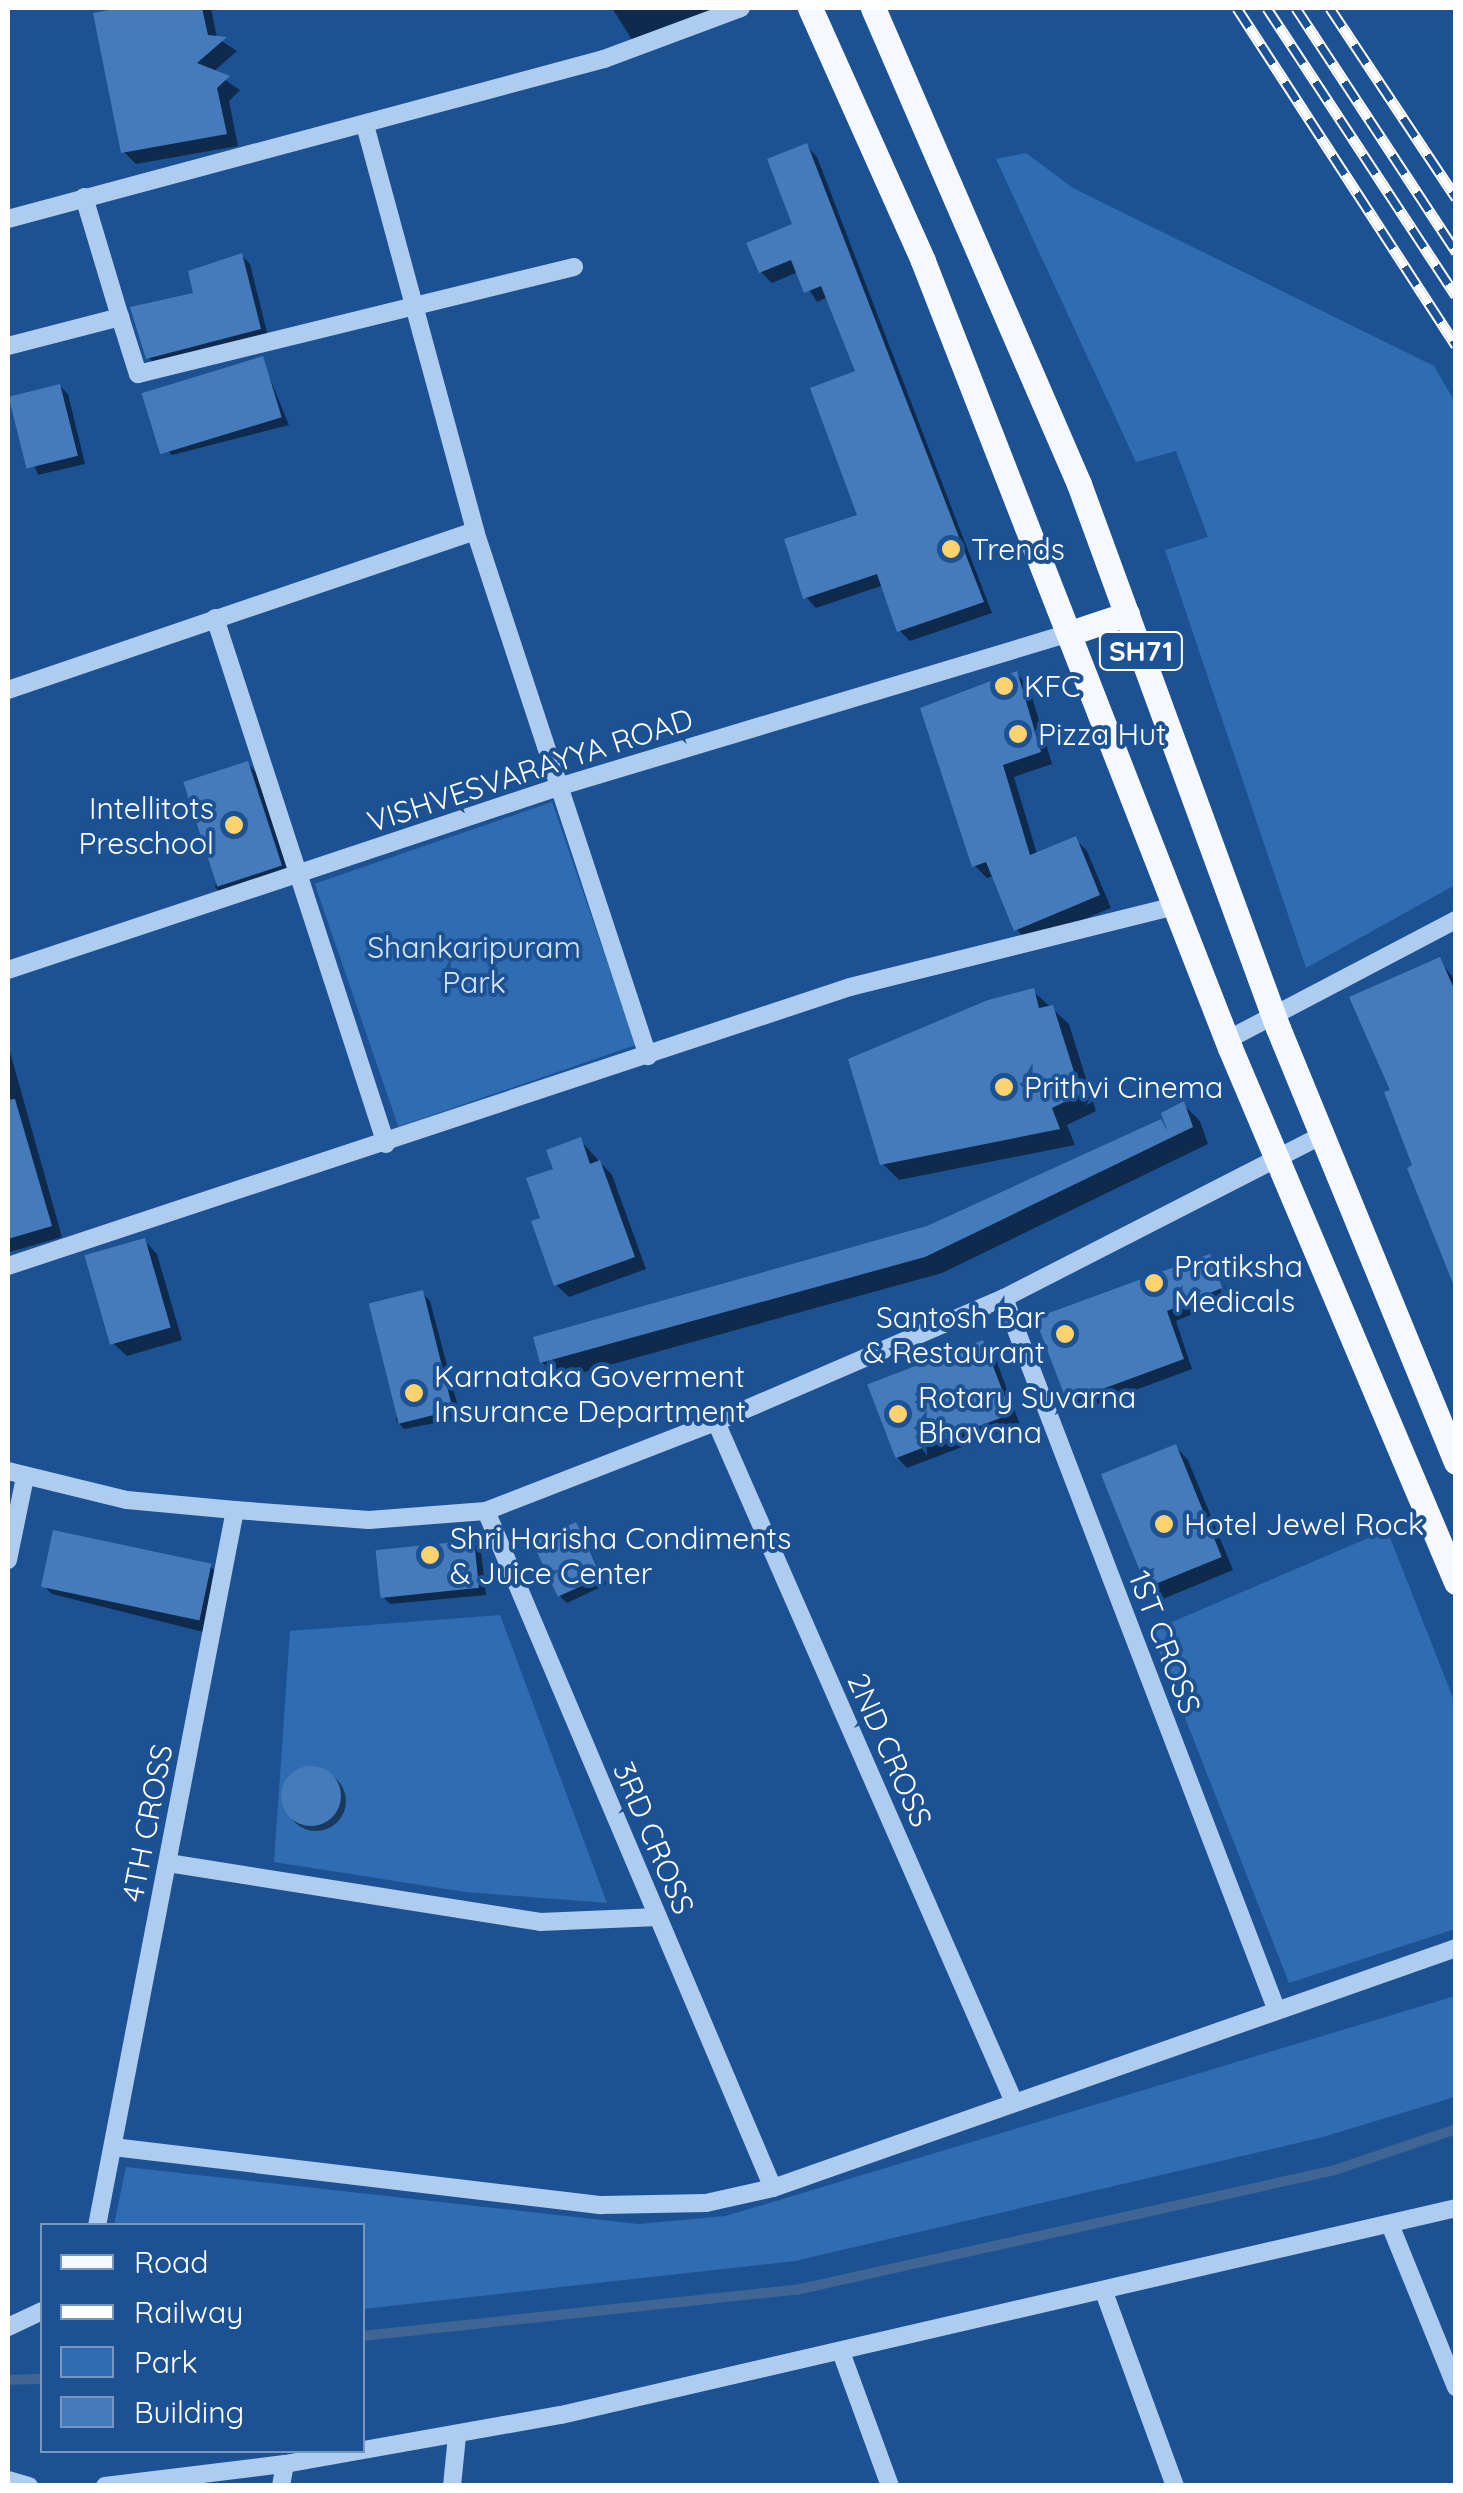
<!DOCTYPE html>
<style>
body{margin:0}
#map{position:relative;width:1463px;height:2493px;overflow:hidden;background:#1c5293;font-family:Quicksand,sans-serif}
div>[style]{position:absolute}
.green>*{inset:0;background:#306cb1;transform-origin:0 0}
.shadow>*{inset:0;background:#0007}
.round{border-radius:50%}
.stream>*{height:10px;margin:-5px;padding:0 5px;transform-origin:5px;border-radius:5px;background:#3e6593}
.building>*{inset:0;background:#457bba;transform-origin:0 0}
.minor>*{height:18px;margin:-9px;padding:0 9px;transform-origin:9px;border-radius:9px;background:#aeccef}
.major>*{height:25px;margin:-12.5px;padding:0 12.5px;transform-origin:12.5px;border-radius:12.5px;background:#f5f9ff}
.rail>*{height:11px;margin-top:-5.5px;transform-origin:0;background:repeating-linear-gradient(90deg,#1c5293 0 22px,#fff 0 44px);box-sizing:border-box;border-block:2px solid #fff}
.dots>*{width:28px;height:28px;translate:-50% -50%;box-sizing:border-box;border:5px solid #1c5293;border-radius:50%}
span{translate:-50% -50%;white-space:nowrap;text-align:center;line-height:1.15;-webkit-text-stroke:8px #1c5293;paint-order:stroke}
.shield-label span{padding:2px 8px;background:#1c5293;border:2px solid;border-radius:8px;-webkit-text-stroke-width:0}
.shield-label{font-size:28px;color:#fff;font-weight:700}
.poi-label{font-size:30px;color:#fff}
.left{translate:0 -50%;text-align:left}
.right{translate:-100% -50%;text-align:right}
.street-label{font-size:30px;color:#fff}
.park-label{font-size:30px;color:#d4e6fa}
.frame{position:absolute;inset:0;border:10px solid #fff;pointer-events:none}
.legend{position:absolute;left:40px;top:2223px;width:325px;height:230px;box-sizing:border-box;background:#1c5293;border:2px solid #7797be;margin:0;padding:12px 18px;list-style:none;font-size:30px;color:#fff}
.legend li{display:flex;align-items:center;gap:20px;height:50px}
.legend b{width:50px;border:2px solid #7797be}
</style>
<div id="map">
<div class="green">
<div style="clip-path:polygon(1026px 153px,1073px 188px,1434px 366px,1455px 402px,1455px 885px,1306px 968px,1165px 550px,1208px 537px,1176px 451px,1136px 462px,996px 159px)"></div>
<div style="left:552px;top:802px;width:257px;height:251px;rotate:71deg"></div>
<div style="clip-path:polygon(1387px 1530px,1455px 1703px,1455px 1929px,1289px 1983px,1151px 1631px)"></div>
<div style="clip-path:polygon(500px 1615px,607px 1903px,465px 1892px,274px 1862px,290px 1631px)"></div>
<div style="clip-path:polygon(1455px 1996px,1455px 2097px,1323px 2137px,795px 2261px,363px 2309px,362px 2226px,114px 2225px,126px 2167px,638px 2224px,726px 2216px)"></div>
</div>
<div class="shadow">
<div style="clip-path:polygon(136px 8px,211px 8px,217px 38px,237px 51px,213px 72px,240px 90px,229px 101px,238px 146px,136px 164px,124px 152px,96px 15px)"></div>
<div style="clip-path:polygon(612px 8px,726px 8px,636px 46px)"></div>
<div style="clip-path:polygon(807px 146px,817px 157px,992px 613px,910px 641px,899px 630px,884px 585px,816px 608px,806px 597px,860px 517px,858px 373px,828px 297px,817px 302px,798px 272px,772px 283px,761px 272px,796px 225px)"></div>
<div style="clip-path:polygon(242px 256px,250px 264px,268px 336px,157px 366px,149px 358px,196px 295px)"></div>
<div style="clip-path:polygon(262px 359px,289px 425px,172px 455px,164px 447px)"></div>
<div style="clip-path:polygon(60px 386px,68px 394px,85px 464px,38px 475px,9px 397px)"></div>
<div style="clip-path:polygon(1017px 674px,1029px 687px,1052px 764px,1014px 777px,1037px 854px,1075px 839px,1087px 851px,1111px 908px,1029px 942px,1016px 929px,994px 876px,987px 878px,975px 866px)"></div>
<div style="clip-path:polygon(248px 764px,260px 776px,293px 878px,227px 900px,215px 887px)"></div>
<div style="clip-path:polygon(1439px 960px,1456px 981px,1456px 1276px,1393px 1092px)"></div>
<div style="clip-path:polygon(1033px 991px,1069px 1024px,1096px 1111px,1067px 1125px,1075px 1145px,899px 1180px,883px 1164px)"></div>
<div style="clip-path:polygon(8px 1045px,62px 1237px,10px 1252px,8px 1250px)"></div>
<div style="clip-path:polygon(1183px 1104px,1200px 1121px,1208px 1144px,942px 1273px,559px 1379px,542px 1362px,928px 1228px,1161px 1122px,1170px 1131px)"></div>
<div style="clip-path:polygon(580px 1140px,612px 1175px,646px 1269px,569px 1297px,556px 1285px,543px 1219px)"></div>
<div style="clip-path:polygon(145px 1241px,157px 1254px,182px 1340px,127px 1356px,114px 1344px)"></div>
<div style="clip-path:polygon(evenodd,1210px 1257px,1231px 1298px,1176px 1321px,1192px 1369px,1079px 1411px,1069px 1401px,1210px 1257px,1212px 1266px,1217px 1266px,1229px 1299px,1224px 1300px,1212px 1266px)"></div>
<div style="clip-path:polygon(422px 1293px,430px 1301px,461px 1418px,404px 1429px,396px 1420px)"></div>
<div style="clip-path:polygon(983px 1343px,994px 1354px,1020px 1425px,907px 1468px,896px 1456px)"></div>
<div style="clip-path:polygon(1176px 1447px,1188px 1460px,1233px 1570px,1158px 1601px,1146px 1589px)"></div>
<div style="clip-path:polygon(575px 1524px,607px 1584px,567px 1603px,559px 1595px)"></div>
<div style="clip-path:polygon(473px 1543px,481px 1551px,486px 1595px,390px 1604px,382px 1596px)"></div>
<div style="clip-path:polygon(210px 1566px,218px 1574px,207px 1633px,52px 1594px,44px 1586px)"></div>
<div class="round" style="left:286px;top:1771px;width:60px;height:60px"></div>
</div>
<div class="stream">
<div style="left:362px;top:2336px;width:436px;rotate:-6.1deg"></div>
<div style="left:796px;top:2290px;width:552px;rotate:-12.55deg"></div>
<div style="left:1335px;top:2170px;width:128px;rotate:-18.7deg"></div>
<div style="left:8px;top:2380px;width:34px;rotate:-2deg"></div>
</div>
<div class="building">
<div style="clip-path:polygon(121px 8px,202px 8px,208px 35px,227px 37px,197px 63px,230px 76px,217px 88px,227px 134px,121px 153px,93px 13px)"></div>
<div style="clip-path:polygon(807px 143px,984px 602px,897px 632px,877px 574px,803px 599px,784px 539px,857px 515px,810px 388px,855px 371px,821px 286px,804px 293px,791px 260px,759px 273px,746px 243px,792px 224px,767px 159px)"></div>
<div style="clip-path:polygon(242px 253px,261px 329px,146px 359px,130px 307px,193px 293px,188px 271px)"></div>
<div style="left:263px;top:356px;width:64px;height:127px;rotate:73deg"></div>
<div style="left:60px;top:384px;width:74px;height:53px;rotate:76deg"></div>
<div style="clip-path:polygon(1017px 671px,1041px 752px,1003px 765px,1030px 855px,1076px 836px,1100px 895px,1014px 931px,986px 862px,972px 867px,920px 708px)"></div>
<div style="left:248px;top:761px;width:110px;height:68px;rotate:72deg"></div>
<div style="clip-path:polygon(1440px 957px,1456px 993px,1454px 1286px,1407px 1168px,1412px 1165px,1384px 1092px,1390px 1090px,1349px 997px)"></div>
<div style="clip-path:polygon(1034px 988px,1039px 1008px,1053px 1005px,1081px 1094px,1052px 1108px,1060px 1129px,880px 1165px,848px 1059px,988px 1000px)"></div>
<div style="clip-path:polygon(15px 1099px,52px 1226px,8px 1239px,8px 1100px)"></div>
<div style="clip-path:polygon(1184px 1101px,1193px 1127px,925px 1257px,540px 1363px,533px 1337px,927px 1226px,1161px 1119px,1167px 1130px,1161px 1113px)"></div>
<div style="clip-path:polygon(581px 1137px,590px 1164px,600px 1160px,635px 1257px,554px 1286px,531px 1221px,540px 1218px,526px 1178px,553px 1169px,546px 1150px)"></div>
<div style="left:145px;top:1238px;width:93px;height:63px;rotate:74deg"></div>
<div style="clip-path:polygon(1210px 1254px,1222px 1288px,1167px 1311px,1184px 1359px,1067px 1402px,1035px 1318px)"></div>
<div style="left:423px;top:1290px;width:124px;height:56px;rotate:76deg"></div>
<div style="left:983px;top:1340px;width:79px;height:124px;rotate:69deg"></div>
<div style="left:1176px;top:1444px;width:122px;height:81px;rotate:68deg"></div>
<div style="left:576px;top:1522px;width:60px;height:48px;rotate:65deg"></div>
<div style="left:53px;top:1530px;width:162px;height:58px;rotate:12deg"></div>
<div style="left:474px;top:1540px;width:48px;height:99px;rotate:84deg"></div>
<div class="round" style="left:281px;top:1766px;width:60px;height:60px"></div>
</div>
<div class="minor">
<div style="left:365px;top:125px;width:421px;rotate:74.8deg"></div>
<div style="left:475px;top:531px;width:553px;rotate:71.76deg"></div>
<div style="left:84px;top:197px;width:125px;rotate:73.3deg"></div>
<div style="left:8px;top:219px;width:617px;rotate:-15.03deg"></div>
<div style="left:604px;top:59px;width:146px;rotate:-20.4deg"></div>
<div style="left:8px;top:346px;width:116px;rotate:-14.5deg"></div>
<div style="left:120px;top:317px;width:60px;rotate:72.5deg"></div>
<div style="left:138px;top:374px;width:449px;rotate:-13.8deg"></div>
<div style="left:215px;top:618px;width:553px;rotate:71.99deg"></div>
<div style="left:8px;top:690px;width:493px;rotate:-18.8deg"></div>
<div style="left:8px;top:970px;width:580px;rotate:-18.4deg"></div>
<div style="left:558px;top:787px;width:538px;rotate:-16.75deg"></div>
<div style="left:1227px;top:1040px;width:259px;rotate:-27.7deg"></div>
<div style="left:8px;top:1266px;width:887px;rotate:-18.33deg"></div>
<div style="left:850px;top:987px;width:335px;rotate:-14deg"></div>
<div style="left:1004px;top:1298px;width:758px;rotate:69.05deg"></div>
<div style="left:716px;top:1422px;width:740px;rotate:66.34deg"></div>
<div style="left:8px;top:1471px;width:122px;rotate:13.7deg"></div>
<div style="left:127px;top:1500px;width:108px;rotate:5.3deg"></div>
<div style="left:235px;top:1510px;width:134px;rotate:4.3deg"></div>
<div style="left:369px;top:1520px;width:117px;rotate:-4.4deg"></div>
<div style="left:486px;top:1511px;width:247px;rotate:-21.2deg"></div>
<div style="left:716px;top:1422px;width:314px;rotate:-23.3deg"></div>
<div style="left:1004px;top:1298px;width:356px;rotate:-27.1deg"></div>
<div style="left:486px;top:1511px;width:735px;rotate:67.03deg"></div>
<div style="left:8px;top:1560px;width:85px;rotate:-78.4deg"></div>
<div style="left:168px;top:1863px;width:377px;rotate:9deg"></div>
<div style="left:540px;top:1922px;width:118px;rotate:-2.4deg"></div>
<div style="left:113px;top:2147px;width:492px;rotate:6.8deg"></div>
<div style="left:602px;top:2205px;width:104px;rotate:-1.1deg"></div>
<div style="left:706px;top:2203px;width:69px;rotate:-12.6deg"></div>
<div style="left:773px;top:2188px;width:724px;rotate:-19.36deg"></div>
<div style="left:97px;top:2226px;width:729px;rotate:-79.09deg"></div>
<div style="left:1391px;top:2227px;width:173px;rotate:67.9deg"></div>
<div style="left:1104px;top:2292px;width:207px;rotate:69.9deg"></div>
<div style="left:8px;top:2327px;width:38px;rotate:-25deg"></div>
<div style="left:841px;top:2352px;width:143px;rotate:69.9deg"></div>
<div style="left:8px;top:2480px;width:22px;rotate:16deg"></div>
<div style="left:105px;top:2486px;width:181px;rotate:-7deg"></div>
<div style="left:281px;top:2486px;width:22px;rotate:-80deg"></div>
<div style="left:285px;top:2464px;width:280px;rotate:-10.1deg"></div>
<div style="left:561px;top:2415px;width:919px;rotate:-13.02deg"></div>
<div style="left:452px;top:2486px;width:50px;rotate:-84.3deg"></div>
</div>
<div class="major">
<div style="left:810px;top:8px;width:277px;rotate:65.9deg"></div>
<div style="left:923px;top:261px;width:845px;rotate:68.69deg"></div>
<div style="left:1230px;top:1048px;width:580px;rotate:67.06deg"></div>
<div style="left:873px;top:8px;width:519px;rotate:66.6deg"></div>
<div style="left:1079px;top:484px;width:579px;rotate:69.91deg"></div>
<div style="left:1278px;top:1028px;width:469px;rotate:67.7deg"></div>
<div style="left:1073px;top:632px;width:57px;rotate:-18.4deg"></div>
</div>
<div class="rail">
<div style="left:1237px;top:8px;width:402px;rotate:57deg"></div>
<div style="left:1267px;top:8px;width:344px;rotate:56.7deg"></div>
<div style="left:1296px;top:8px;width:292px;rotate:56.7deg"></div>
<div style="left:1330px;top:8px;width:228px;rotate:56.4deg"></div>
</div>
<div class="dots">
<div style="left:951px;top:549px;background:#fed26c"></div>
<div style="left:1004px;top:686px;background:#fed26c"></div>
<div style="left:1018px;top:734px;background:#fed26c"></div>
<div style="left:234px;top:825px;background:#fed26c"></div>
<div style="left:1004px;top:1087px;background:#fed26c"></div>
<div style="left:1154px;top:1283px;background:#fed26c"></div>
<div style="left:1065px;top:1334px;background:#fed26c"></div>
<div style="left:414px;top:1393px;background:#fed26c"></div>
<div style="left:898px;top:1414px;background:#fed26c"></div>
<div style="left:1164px;top:1524px;background:#fed26c"></div>
<div style="left:430px;top:1555px;background:#fed26c"></div>
</div>
<div class="shield-label">
<span style="left:1141px;top:651px">SH71</span>
</div>
<div class="poi-label">
<span class="left" style="left:971px;top:549px">Trends</span>
<span class="left" style="left:1024px;top:686px">KFC</span>
<span class="left" style="left:1038px;top:734px">Pizza Hut</span>
<span class="right" style="left:214px;top:825px">Intellitots<br>Preschool</span>
<span class="left" style="left:1024px;top:1087px">Prithvi Cinema</span>
<span class="left" style="left:1174px;top:1283px">Pratiksha<br>Medicals</span>
<span class="right" style="left:1045px;top:1334px">Santosh Bar<br>&amp; Restaurant</span>
<span class="left" style="left:434px;top:1393px">Karnataka Goverment<br>Insurance Department</span>
<span class="left" style="left:918px;top:1414px">Rotary Suvarna<br>Bhavana</span>
<span class="left" style="left:1184px;top:1524px">Hotel Jewel Rock</span>
<span class="left" style="left:450px;top:1555px">Shri Harisha Condiments<br>&amp; Juice Center</span>
</div>
<div class="street-label">
<span style="left:530px;top:770px;rotate:-18deg">VISHVESVARAYYA ROAD</span>
<span style="left:1165px;top:1642px;rotate:69deg">1ST CROSS</span>
<span style="left:890px;top:1750px;rotate:66deg">2ND CROSS</span>
<span style="left:147px;top:1823px;rotate:-79deg">4TH CROSS</span>
<span style="left:654px;top:1838px;rotate:67deg">3RD CROSS</span>
</div>
<div class="park-label">
<span style="left:474px;top:964px">Shankaripuram<br>Park</span>
</div>
<div class="frame"></div>
<ul class="legend">
<li><b style="height:12px;background:#f5f9ff"></b>Road</li>
<li><b style="height:12px;background:#fff"></b>Railway</li>
<li><b style="height:28px;background:#306cb1"></b>Park</li>
<li><b style="height:28px;background:#457bba"></b>Building</li>
</ul>
</div>
